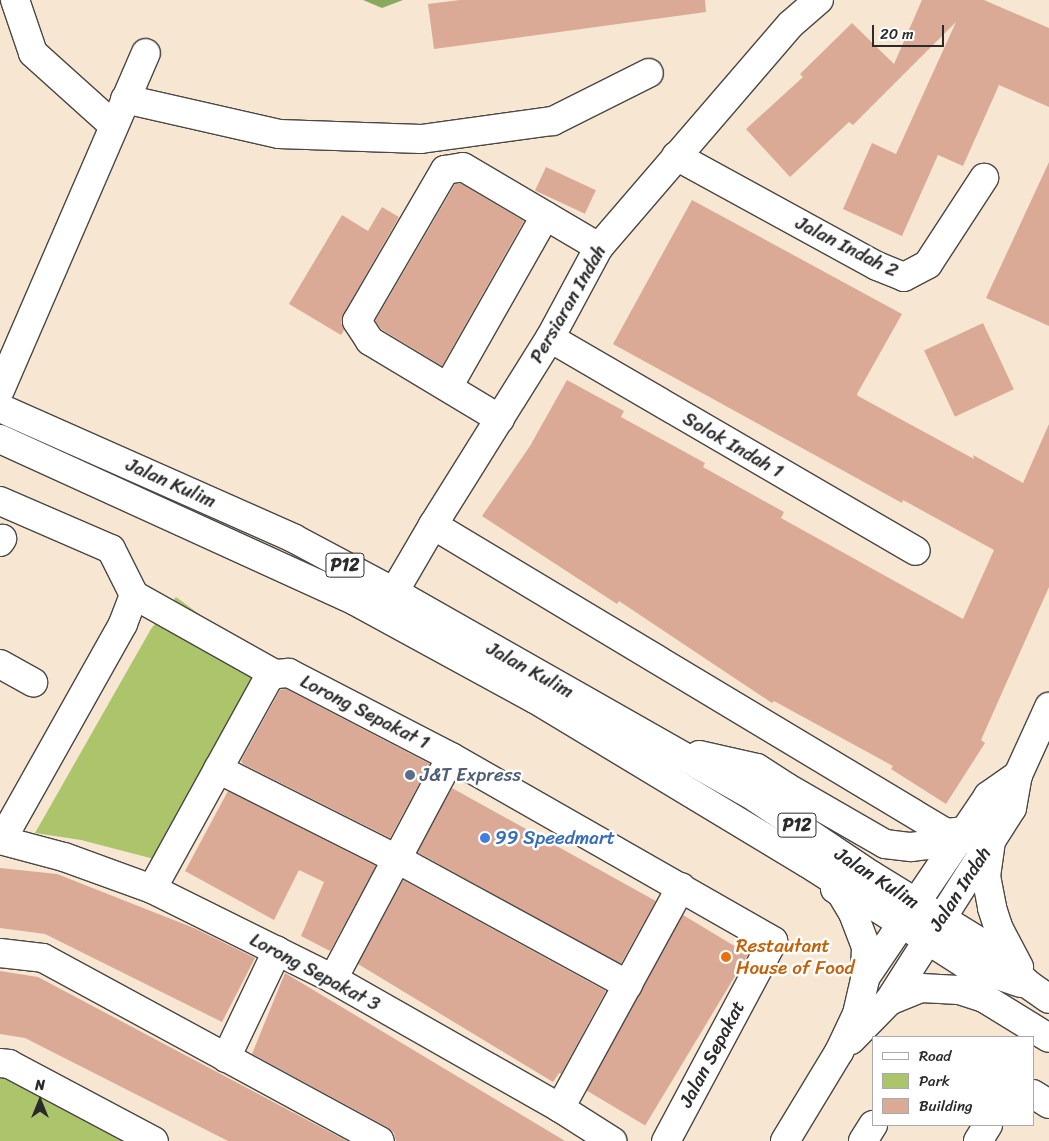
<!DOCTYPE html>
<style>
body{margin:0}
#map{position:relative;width:1049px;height:1141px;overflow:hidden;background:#f7e7d2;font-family:Sriracha,sans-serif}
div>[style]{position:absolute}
.green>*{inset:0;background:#acc56a}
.forest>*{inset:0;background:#89aa5e}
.building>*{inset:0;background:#daaa96;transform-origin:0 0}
.roads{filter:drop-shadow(1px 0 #4a4744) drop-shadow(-1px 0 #4a4744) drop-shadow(0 1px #4a4744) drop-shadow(0 -1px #4a4744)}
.minor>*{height:28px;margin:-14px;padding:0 14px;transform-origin:14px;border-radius:14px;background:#fff}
.major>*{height:28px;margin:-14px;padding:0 14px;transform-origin:14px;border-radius:14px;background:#fff}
.dots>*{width:14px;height:14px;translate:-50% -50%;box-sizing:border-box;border:2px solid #fff;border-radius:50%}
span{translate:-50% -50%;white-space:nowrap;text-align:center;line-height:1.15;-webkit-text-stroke:5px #fff;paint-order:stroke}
.shield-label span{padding:1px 4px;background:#fff;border:1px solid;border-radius:4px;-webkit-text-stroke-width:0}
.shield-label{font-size:18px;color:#2b2b2b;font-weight:700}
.street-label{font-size:19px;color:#2b2b2b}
.service-label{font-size:19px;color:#4e5e75}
.left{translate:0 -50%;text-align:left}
.shop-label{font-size:19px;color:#366cbe}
.food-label{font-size:19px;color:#c56008}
.legend{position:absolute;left:872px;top:1036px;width:162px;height:90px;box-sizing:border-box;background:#fff;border:1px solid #aaa;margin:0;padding:6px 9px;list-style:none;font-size:15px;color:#2b2b2b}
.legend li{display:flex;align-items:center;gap:10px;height:25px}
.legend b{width:25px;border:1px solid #aaa}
.north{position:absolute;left:15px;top:1076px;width:50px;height:50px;-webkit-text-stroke:4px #fff;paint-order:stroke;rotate:0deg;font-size:14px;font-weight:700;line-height:20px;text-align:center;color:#2b2b2b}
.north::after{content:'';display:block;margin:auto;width:18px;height:22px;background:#2b2b2b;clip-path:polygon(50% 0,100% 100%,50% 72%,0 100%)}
.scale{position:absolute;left:872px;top:25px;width:72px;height:22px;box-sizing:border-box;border:2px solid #2b2b2b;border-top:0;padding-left:6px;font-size:15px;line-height:18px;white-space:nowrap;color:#2b2b2b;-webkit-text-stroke:4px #fff;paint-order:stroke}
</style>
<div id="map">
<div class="green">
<div style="clip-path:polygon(176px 597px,261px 660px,154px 859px,81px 840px,35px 833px,151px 629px)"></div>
<div style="clip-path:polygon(0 1074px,137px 1141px,0 1141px)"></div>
</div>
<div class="forest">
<div style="clip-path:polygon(363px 0,403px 0,382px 8px)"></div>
</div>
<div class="building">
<div style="clip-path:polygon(460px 0,705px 0,706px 12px,434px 49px,428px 4px)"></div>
<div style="clip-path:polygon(922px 0,984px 0,1049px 28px,1049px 107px,999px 85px,963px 166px,938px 155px,902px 236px,843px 209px,872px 143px,896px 154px,956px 22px,853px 125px,849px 122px,790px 177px,746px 129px,803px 77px,800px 74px,852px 23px,894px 64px)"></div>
<div style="clip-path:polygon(1049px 162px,1049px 326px,986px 298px)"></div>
<div style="left:546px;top:167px;width:55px;height:26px;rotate:25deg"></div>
<div style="clip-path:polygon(460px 183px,524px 221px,442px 366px,381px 329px,375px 321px,455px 184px)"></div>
<div style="clip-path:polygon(692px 200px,902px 314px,857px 394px,858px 396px,974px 459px,973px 455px,1023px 483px,1049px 424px,1049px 587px,981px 740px,985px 743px,946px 804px,891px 769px,893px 766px,774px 701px,772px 703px,619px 601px,617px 604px,482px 516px,530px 446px,567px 380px,624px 411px,621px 417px,705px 463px,703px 467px,784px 512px,781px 518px,963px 619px,994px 550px,903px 500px,902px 503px,613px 344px)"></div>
<div style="clip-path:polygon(382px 207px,399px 217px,344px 313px,341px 322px,344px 330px,341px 335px,289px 304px,342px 215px,368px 231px)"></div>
<div style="left:983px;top:323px;width:73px;height:65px;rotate:65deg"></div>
<div style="clip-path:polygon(286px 689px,430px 764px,390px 838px,243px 764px,241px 761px,244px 755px,280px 690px)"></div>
<div style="left:452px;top:788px;width:233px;height:73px;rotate:29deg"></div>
<div style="clip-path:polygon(228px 791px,376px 866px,330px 951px,301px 936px,324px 882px,299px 870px,274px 920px,185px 871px)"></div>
<div style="clip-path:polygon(0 868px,57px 874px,194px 928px,255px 958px,222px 1022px,45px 934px,0 928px)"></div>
<div style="clip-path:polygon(403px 880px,606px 991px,561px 1074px,559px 1073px,553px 1082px,358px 964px)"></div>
<div style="left:683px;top:915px;width:76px;height:200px;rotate:31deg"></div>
<div style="clip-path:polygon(0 971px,38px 977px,347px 1141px,228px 1141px,25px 1038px,0 1034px)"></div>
<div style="clip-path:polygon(285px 973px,565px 1141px,396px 1141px,394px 1133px,387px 1127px,252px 1054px)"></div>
</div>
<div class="roads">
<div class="minor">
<div style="left:15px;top:0;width:56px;rotate:71.2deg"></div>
<div style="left:33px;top:53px;width:108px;rotate:42deg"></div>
<div style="left:125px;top:99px;width:158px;rotate:12.8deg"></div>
<div style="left:279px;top:134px;width:142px;rotate:2deg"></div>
<div style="left:421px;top:139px;width:133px;rotate:-7.8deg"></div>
<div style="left:553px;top:121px;width:107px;rotate:-26.6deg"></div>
<div style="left:676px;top:156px;width:229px;rotate:28.7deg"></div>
<div style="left:877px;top:266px;width:29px;rotate:22deg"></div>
<div style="left:904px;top:277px;width:27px;rotate:-28deg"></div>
<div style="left:928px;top:264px;width:103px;rotate:-56.9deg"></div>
<div style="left:550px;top:338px;width:423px;rotate:30.2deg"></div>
<div style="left:448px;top:387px;width:197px;rotate:-60.4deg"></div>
<div style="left:0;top:390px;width:367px;rotate:-66.6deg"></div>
<div style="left:500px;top:419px;width:152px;rotate:-149deg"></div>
<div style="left:370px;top:341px;width:24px;rotate:-123deg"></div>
<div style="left:357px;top:321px;width:175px;rotate:-59.8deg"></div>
<div style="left:445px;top:170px;width:18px;rotate:-9deg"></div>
<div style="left:463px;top:167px;width:158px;rotate:30.5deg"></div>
<div style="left:0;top:501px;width:121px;rotate:23.4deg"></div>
<div style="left:111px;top:549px;width:51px;rotate:63.4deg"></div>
<div style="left:134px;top:595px;width:31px;rotate:111deg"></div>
<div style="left:123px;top:624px;width:248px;rotate:119.3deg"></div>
<div style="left:433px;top:525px;width:598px;rotate:30.98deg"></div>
<div style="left:946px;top:833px;width:20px;rotate:-6deg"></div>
<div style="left:0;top:542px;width:4px;rotate:-56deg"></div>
<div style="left:394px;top:592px;width:78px;rotate:-59.8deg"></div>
<div style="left:433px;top:525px;width:221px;rotate:-58deg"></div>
<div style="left:550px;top:338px;width:103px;rotate:-61.7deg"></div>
<div style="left:599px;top:247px;width:294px;rotate:-49.3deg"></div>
<div style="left:791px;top:24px;width:37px;rotate:-41deg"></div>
<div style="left:134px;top:595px;width:162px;rotate:29.3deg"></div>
<div style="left:0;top:664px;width:38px;rotate:29deg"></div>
<div style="left:218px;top:769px;width:200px;rotate:26.7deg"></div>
<div style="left:397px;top:859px;width:263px;rotate:28.6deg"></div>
<div style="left:0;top:840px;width:66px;rotate:14.9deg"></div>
<div style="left:64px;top:857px;width:94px;rotate:20deg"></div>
<div style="left:152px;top:889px;width:202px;rotate:26.4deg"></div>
<div style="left:333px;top:979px;width:261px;rotate:29.6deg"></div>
<div style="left:560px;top:1108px;width:62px;rotate:32.4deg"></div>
<div style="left:152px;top:889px;width:240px;rotate:-61.1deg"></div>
<div style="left:268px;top:679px;width:9px;rotate:-36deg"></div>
<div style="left:275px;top:674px;width:14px;rotate:-4deg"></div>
<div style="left:289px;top:673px;width:182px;rotate:27.4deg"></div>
<div style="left:451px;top:757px;width:371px;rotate:29.7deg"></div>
<div style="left:773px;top:941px;width:227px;rotate:118.1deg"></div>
<div style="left:0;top:953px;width:43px;rotate:6.6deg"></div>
<div style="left:43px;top:958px;width:383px;rotate:28.5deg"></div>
<div style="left:333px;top:979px;width:251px;rotate:-62deg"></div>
<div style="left:851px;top:1040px;width:54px;rotate:-45.7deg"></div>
<div style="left:889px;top:1001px;width:229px;rotate:-57.5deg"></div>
<div style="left:1012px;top:808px;width:34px;rotate:-80deg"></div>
<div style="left:1018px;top:775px;width:75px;rotate:-65.5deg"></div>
<div style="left:226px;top:1058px;width:119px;rotate:-64.5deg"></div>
<div style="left:0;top:1063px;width:9px;rotate:6deg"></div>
<div style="left:9px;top:1064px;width:164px;rotate:28deg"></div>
<div style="left:1033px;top:1094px;width:19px;rotate:32deg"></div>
<div style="left:560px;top:1108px;width:252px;rotate:-61.3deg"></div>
<div style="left:785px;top:1141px;width:104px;rotate:-58.8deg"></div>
<div style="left:839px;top:1052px;width:42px;rotate:-64.7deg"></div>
<div style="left:857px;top:1014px;width:37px;rotate:-77deg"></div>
<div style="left:865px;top:978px;width:220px;rotate:-55.9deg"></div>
<div style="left:988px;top:796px;width:37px;rotate:-35deg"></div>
<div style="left:863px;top:1141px;width:19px;rotate:-58deg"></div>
<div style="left:978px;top:1141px;width:19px;rotate:-58deg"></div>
</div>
<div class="major">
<div style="left:0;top:408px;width:321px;rotate:23.9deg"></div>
<div style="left:293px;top:538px;width:115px;rotate:28.1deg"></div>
<div style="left:394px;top:592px;width:417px;rotate:29.6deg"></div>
<div style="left:756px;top:798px;width:138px;rotate:33.8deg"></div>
<div style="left:871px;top:875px;width:134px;rotate:31.6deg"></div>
<div style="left:985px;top:945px;width:59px;rotate:42.3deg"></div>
<div style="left:1029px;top:985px;width:24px;rotate:35deg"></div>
<div style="left:0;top:439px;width:390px;rotate:24.5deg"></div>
<div style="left:355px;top:601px;width:205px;rotate:28.6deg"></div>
<div style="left:535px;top:699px;width:318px;rotate:31.1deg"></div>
<div style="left:807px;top:863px;width:188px;rotate:32.6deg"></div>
<div style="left:965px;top:964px;width:59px;rotate:18.7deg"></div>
<div style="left:699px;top:755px;width:59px;rotate:12.6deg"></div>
<div style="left:757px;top:768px;width:35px;rotate:33deg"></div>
<div style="left:786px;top:787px;width:114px;rotate:29.9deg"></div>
<div style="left:885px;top:844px;width:26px;rotate:7deg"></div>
<div style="left:911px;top:847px;width:48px;rotate:-7.1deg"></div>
<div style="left:991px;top:841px;width:35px;rotate:98deg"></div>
<div style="left:986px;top:876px;width:33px;rotate:79deg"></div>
<div style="left:992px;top:908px;width:22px;rotate:72deg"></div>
<div style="left:999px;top:929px;width:43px;rotate:62.2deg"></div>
<div style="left:835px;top:889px;width:7px;rotate:34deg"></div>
<div style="left:841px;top:893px;width:23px;rotate:59deg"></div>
<div style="left:853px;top:913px;width:36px;rotate:69deg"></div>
<div style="left:866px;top:947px;width:31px;rotate:92deg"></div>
<div style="left:889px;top:1001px;width:35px;rotate:-22deg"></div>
<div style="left:921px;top:988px;width:38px;rotate:3deg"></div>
<div style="left:959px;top:990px;width:26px;rotate:18deg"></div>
<div style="left:984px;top:998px;width:76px;rotate:31.6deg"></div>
</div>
</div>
<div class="dots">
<div style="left:410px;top:775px;background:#5c6f8a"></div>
<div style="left:485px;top:838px;background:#3f7fe0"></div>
<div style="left:726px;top:957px;background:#e8710a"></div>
</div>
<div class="shield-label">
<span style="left:345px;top:565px">P12</span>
<span style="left:797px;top:825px">P12</span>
</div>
<div class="street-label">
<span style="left:847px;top:247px;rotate:27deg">Jalan Indah 2</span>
<span style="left:568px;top:304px;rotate:-60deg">Persiaran Indah</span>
<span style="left:733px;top:445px;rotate:30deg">Solok Indah 1</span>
<span style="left:171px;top:483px;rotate:24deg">Jalan Kulim</span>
<span style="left:530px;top:670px;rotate:29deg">Jalan Kulim</span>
<span style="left:365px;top:712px;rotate:27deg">Lorong Sepakat 1</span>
<span style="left:877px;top:878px;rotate:33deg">Jalan Kulim</span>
<span style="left:960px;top:889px;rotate:-57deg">Jalan Indah</span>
<span style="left:315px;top:972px;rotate:28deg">Lorong Sepakat 3</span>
<span style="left:712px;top:1054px;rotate:-62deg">Jalan Sepakat</span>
</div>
<div class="service-label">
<span class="left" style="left:420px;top:775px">J&amp;T Express</span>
</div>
<div class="shop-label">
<span class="left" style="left:495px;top:838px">99 Speedmart</span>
</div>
<div class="food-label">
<span class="left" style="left:736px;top:957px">Restautant<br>House of Food</span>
</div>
<ul class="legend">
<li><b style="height:6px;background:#fff"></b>Road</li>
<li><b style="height:14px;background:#acc56a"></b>Park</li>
<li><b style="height:14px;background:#daaa96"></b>Building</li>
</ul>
<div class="north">N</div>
<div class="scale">20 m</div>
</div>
